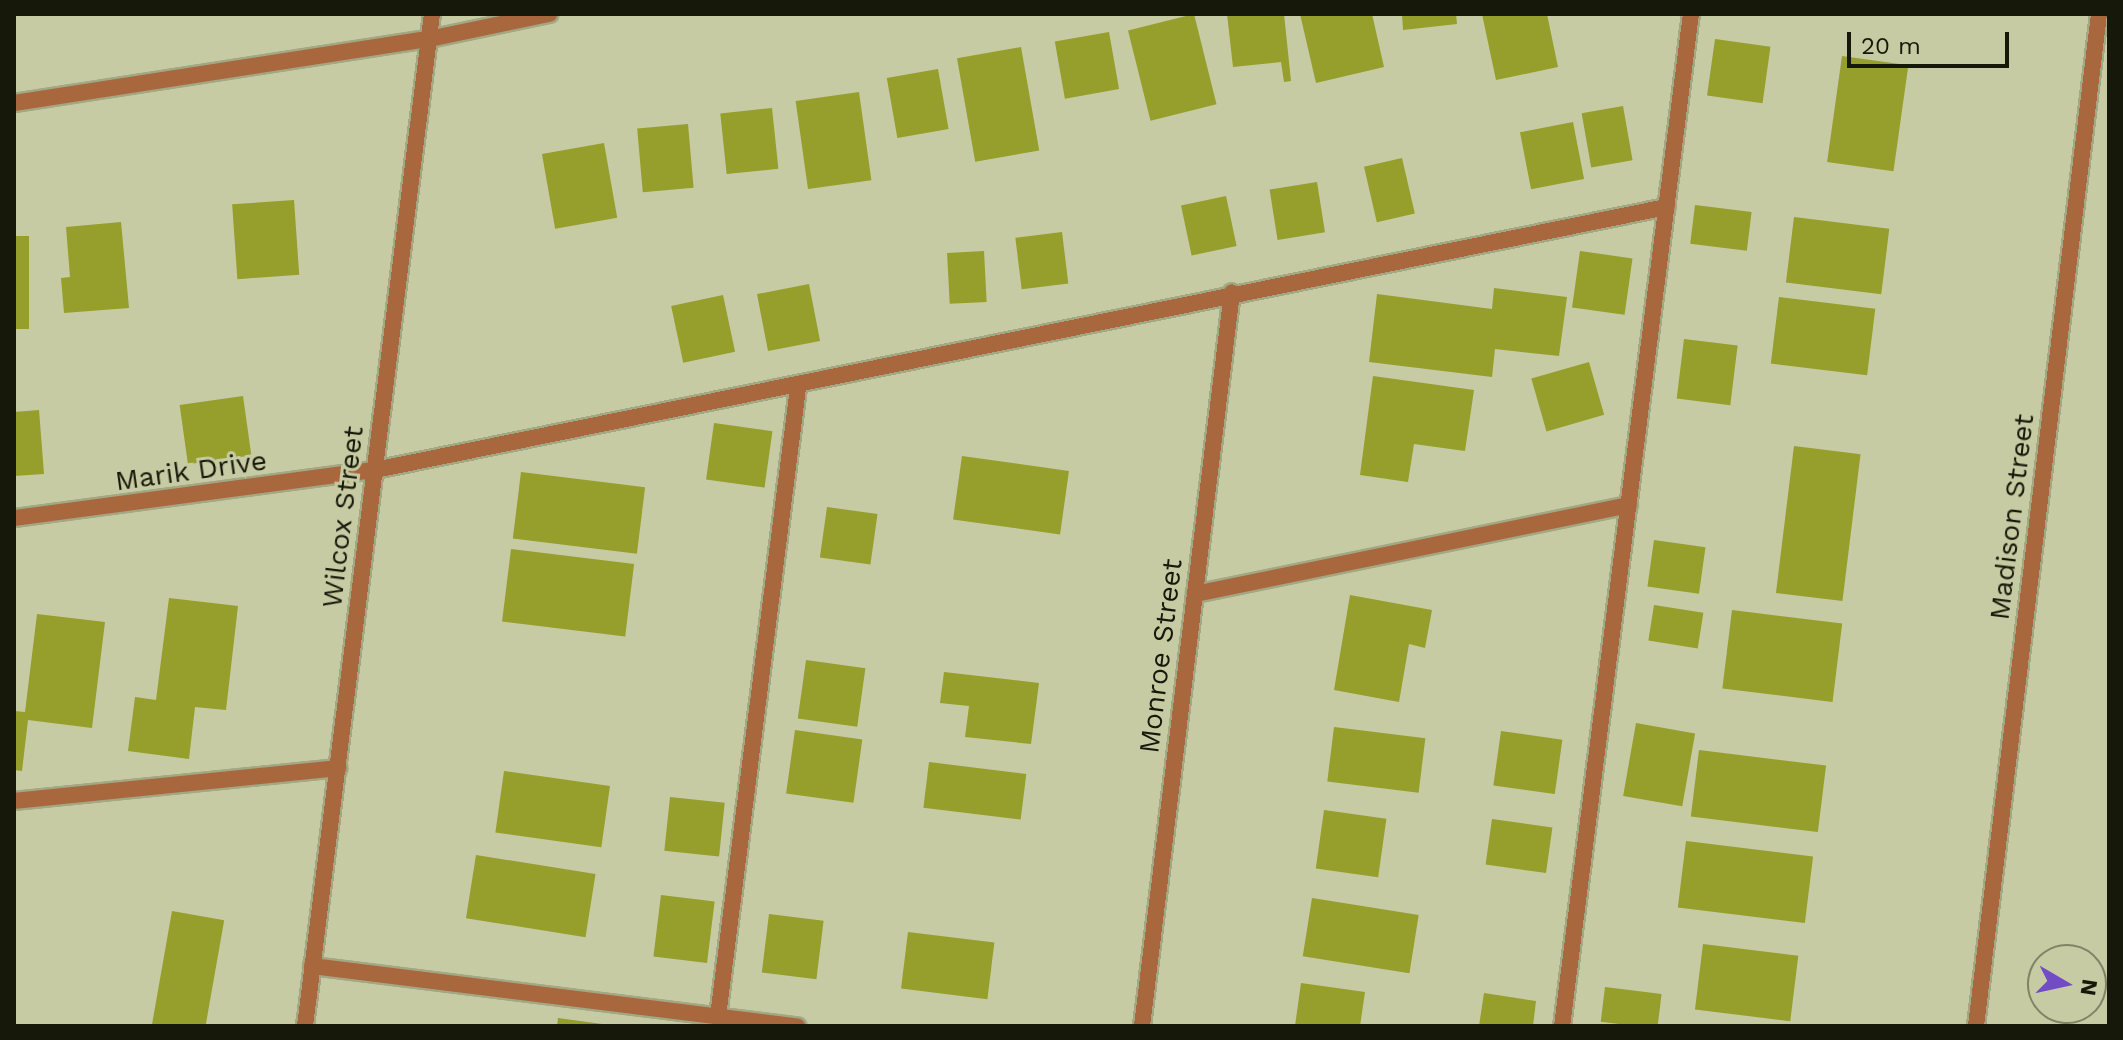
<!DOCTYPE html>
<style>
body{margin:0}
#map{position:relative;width:2123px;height:1040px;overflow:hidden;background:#c6cba3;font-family:"Work Sans",sans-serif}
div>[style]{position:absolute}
.building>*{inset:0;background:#969e2c;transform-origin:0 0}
.roads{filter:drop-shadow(2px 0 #a3a784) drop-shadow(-2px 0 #a3a784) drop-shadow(0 2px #a3a784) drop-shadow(0 -2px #a3a784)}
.service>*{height:16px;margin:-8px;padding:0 8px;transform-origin:8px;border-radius:8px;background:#a8673c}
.minor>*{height:16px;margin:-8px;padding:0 8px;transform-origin:8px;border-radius:8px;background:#a8673c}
.tertiary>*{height:16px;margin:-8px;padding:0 8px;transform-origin:8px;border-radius:8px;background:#a8673c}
span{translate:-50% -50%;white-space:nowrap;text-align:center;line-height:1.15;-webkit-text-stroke:6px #c6cba3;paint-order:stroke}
.street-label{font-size:28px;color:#161809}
.frame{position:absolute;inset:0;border:16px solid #161809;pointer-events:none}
.north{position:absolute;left:2027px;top:944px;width:80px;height:80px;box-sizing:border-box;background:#c6cba3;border:2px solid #808365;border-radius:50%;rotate:99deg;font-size:22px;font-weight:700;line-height:32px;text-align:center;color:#161809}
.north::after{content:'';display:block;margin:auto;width:28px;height:36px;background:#714cc5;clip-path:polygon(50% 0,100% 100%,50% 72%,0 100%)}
.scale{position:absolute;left:1847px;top:32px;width:162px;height:36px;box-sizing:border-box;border:4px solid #161809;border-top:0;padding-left:10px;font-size:24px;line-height:28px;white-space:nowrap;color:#161809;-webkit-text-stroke:6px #c6cba3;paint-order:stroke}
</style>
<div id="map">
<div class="building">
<div style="left:1194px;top:14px;width:93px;height:68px;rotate:76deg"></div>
<div style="clip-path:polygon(1227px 14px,1284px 14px,1291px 81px,1284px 82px,1281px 62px,1233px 67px)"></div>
<div style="clip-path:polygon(1300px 14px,1372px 14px,1384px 67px,1316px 83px)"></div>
<div style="clip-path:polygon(1402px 14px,1456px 14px,1457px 24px,1403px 30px)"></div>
<div style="clip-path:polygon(1482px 14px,1547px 14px,1558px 67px,1496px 80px)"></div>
<div style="left:1109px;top:32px;width:58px;height:55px;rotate:80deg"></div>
<div style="left:1715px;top:39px;width:56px;height:57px;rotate:8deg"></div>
<div style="left:1021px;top:47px;width:105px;height:65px;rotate:80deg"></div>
<div style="left:1842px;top:56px;width:67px;height:107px;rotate:8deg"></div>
<div style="left:938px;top:69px;width:61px;height:52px;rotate:80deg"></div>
<div style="left:859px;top:92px;width:89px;height:64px;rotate:82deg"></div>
<div style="left:1623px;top:106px;width:55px;height:42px;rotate:80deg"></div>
<div style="left:772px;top:108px;width:61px;height:52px;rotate:84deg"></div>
<div style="left:1573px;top:122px;width:58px;height:54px;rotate:79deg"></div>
<div style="left:688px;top:124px;width:64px;height:51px;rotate:85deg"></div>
<div style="left:604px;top:143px;width:76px;height:63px;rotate:80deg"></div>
<div style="left:1402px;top:158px;width:57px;height:39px;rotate:77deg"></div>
<div style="left:1317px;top:182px;width:51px;height:48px;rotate:81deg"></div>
<div style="left:1226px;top:196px;width:51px;height:46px;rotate:78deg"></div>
<div style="left:294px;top:200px;width:75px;height:62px;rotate:86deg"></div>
<div style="left:1695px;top:205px;width:57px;height:39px;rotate:7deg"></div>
<div style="left:1794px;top:217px;width:96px;height:66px;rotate:7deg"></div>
<div style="clip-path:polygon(121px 222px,129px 308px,64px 313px,61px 278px,70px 277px,66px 227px)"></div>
<div style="left:1062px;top:232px;width:52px;height:47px;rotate:83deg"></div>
<div style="left:14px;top:236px;width:15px;height:93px"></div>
<div style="left:984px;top:251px;width:51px;height:37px;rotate:87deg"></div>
<div style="left:1580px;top:251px;width:53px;height:57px;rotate:8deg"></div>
<div style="left:809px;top:284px;width:58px;height:53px;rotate:79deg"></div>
<div style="clip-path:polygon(1494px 288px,1567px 297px,1559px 356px,1495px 349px,1492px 377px,1369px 362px,1377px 294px,1492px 309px)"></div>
<div style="left:723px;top:295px;width:58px;height:53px;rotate:78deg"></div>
<div style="left:1779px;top:297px;width:97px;height:67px;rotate:7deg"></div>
<div style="left:1684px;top:339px;width:54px;height:60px;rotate:7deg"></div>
<div style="left:1589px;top:362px;width:55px;height:60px;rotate:74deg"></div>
<div style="clip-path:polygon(1373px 376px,1474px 390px,1465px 451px,1414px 444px,1408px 482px,1360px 475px)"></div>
<div style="left:243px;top:396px;width:60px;height:64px;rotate:82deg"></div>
<div style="clip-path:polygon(39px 410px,44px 474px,14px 476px,14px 412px)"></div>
<div style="left:714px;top:423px;width:59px;height:57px;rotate:8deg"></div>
<div style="left:1794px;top:446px;width:67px;height:148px;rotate:7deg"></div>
<div style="left:962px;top:456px;width:108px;height:64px;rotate:8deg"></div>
<div style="left:521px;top:472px;width:125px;height:67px;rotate:7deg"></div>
<div style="left:827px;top:507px;width:51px;height:51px;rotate:8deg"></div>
<div style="left:1654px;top:540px;width:52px;height:47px;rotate:8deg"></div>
<div style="left:511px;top:549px;width:124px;height:73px;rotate:7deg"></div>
<div style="clip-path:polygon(1350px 595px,1432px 610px,1425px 648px,1409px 644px,1399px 702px,1334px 690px)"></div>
<div style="clip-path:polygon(169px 598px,238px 606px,226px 710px,195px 707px,189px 759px,128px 751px,135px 697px,156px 700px)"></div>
<div style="left:1654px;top:605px;width:50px;height:36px;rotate:9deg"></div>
<div style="left:1732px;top:610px;width:111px;height:79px;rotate:7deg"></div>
<div style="clip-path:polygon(37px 614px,105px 622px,92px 728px,28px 720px,22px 771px,14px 770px,14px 711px,25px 712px)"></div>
<div style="left:806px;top:660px;width:60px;height:59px;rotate:8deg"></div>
<div style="clip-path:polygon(944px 672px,1039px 683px,1031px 744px,965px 737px,969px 706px,940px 703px)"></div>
<div style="left:1636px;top:723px;width:60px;height:74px;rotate:10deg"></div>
<div style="left:1334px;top:727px;width:92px;height:55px;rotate:7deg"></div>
<div style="left:795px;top:730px;width:68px;height:64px;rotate:8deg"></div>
<div style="left:1501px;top:731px;width:62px;height:55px;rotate:8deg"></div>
<div style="left:1699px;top:750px;width:128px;height:67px;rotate:7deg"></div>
<div style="left:929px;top:762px;width:98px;height:46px;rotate:7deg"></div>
<div style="left:504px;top:771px;width:107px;height:62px;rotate:8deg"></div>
<div style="left:670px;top:797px;width:55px;height:54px;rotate:6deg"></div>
<div style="left:1324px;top:810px;width:63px;height:59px;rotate:8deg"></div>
<div style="left:1492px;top:819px;width:61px;height:46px;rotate:8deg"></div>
<div style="left:1686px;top:841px;width:128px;height:67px;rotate:7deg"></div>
<div style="left:476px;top:855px;width:121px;height:64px;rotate:9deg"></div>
<div style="left:661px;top:895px;width:54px;height:62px;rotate:7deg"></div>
<div style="left:1312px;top:898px;width:108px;height:59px;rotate:9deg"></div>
<div style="left:172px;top:911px;width:53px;height:117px;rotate:10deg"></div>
<div style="left:769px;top:914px;width:55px;height:59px;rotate:7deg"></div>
<div style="left:908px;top:932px;width:87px;height:57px;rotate:7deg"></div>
<div style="left:1703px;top:944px;width:96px;height:66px;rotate:7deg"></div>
<div style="clip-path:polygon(1301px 983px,1365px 992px,1360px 1026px,1295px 1026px)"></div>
<div style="left:1605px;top:987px;width:57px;height:35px;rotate:7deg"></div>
<div style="clip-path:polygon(1484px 993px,1536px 1001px,1533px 1026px,1479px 1026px)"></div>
<div style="clip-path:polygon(558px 1018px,602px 1024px,602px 1026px,557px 1026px)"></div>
</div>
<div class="roads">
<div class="service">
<div style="left:375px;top:470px;width:1318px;rotate:-11.51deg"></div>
<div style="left:1195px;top:594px;width:443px;rotate:-11.6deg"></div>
<div style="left:14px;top:801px;width:326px;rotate:-5.8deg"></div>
<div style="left:312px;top:966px;width:489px;rotate:7.1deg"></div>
<div style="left:718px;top:1016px;width:633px;rotate:-82.74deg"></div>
<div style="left:1562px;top:1026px;width:1020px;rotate:-82.74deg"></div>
</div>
<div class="minor">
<div style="left:14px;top:103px;width:420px;rotate:-8.8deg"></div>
<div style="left:429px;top:39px;width:123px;rotate:-11.8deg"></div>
<div style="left:14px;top:518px;width:364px;rotate:-7.6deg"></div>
<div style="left:305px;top:1026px;width:1020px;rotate:-82.85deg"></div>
<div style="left:1142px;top:1026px;width:739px;rotate:-83.01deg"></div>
</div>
<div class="tertiary">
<div style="left:1976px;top:1026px;width:1019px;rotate:-83.07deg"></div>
</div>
</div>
<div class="street-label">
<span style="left:191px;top:471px;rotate:-8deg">Marik Drive</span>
<span style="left:343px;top:517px;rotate:-83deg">Wilcox Street</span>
<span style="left:2012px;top:517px;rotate:-83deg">Madison Street</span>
<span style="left:1161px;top:656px;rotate:-83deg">Monroe Street</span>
</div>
<div class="frame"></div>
<div class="north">N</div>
<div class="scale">20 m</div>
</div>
